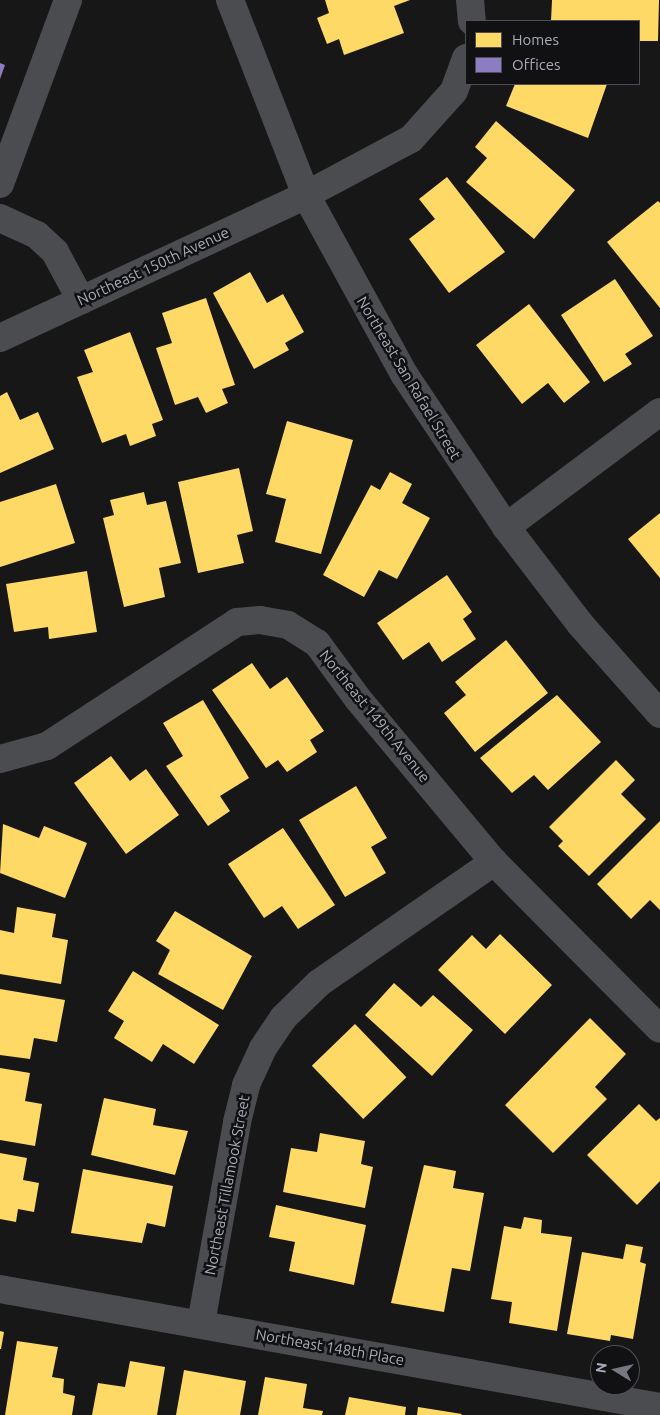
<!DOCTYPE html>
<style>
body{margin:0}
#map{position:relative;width:660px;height:1415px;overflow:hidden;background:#171717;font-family:Ubuntu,sans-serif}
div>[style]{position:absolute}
.homes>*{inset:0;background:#ffd966;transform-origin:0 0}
.offices>*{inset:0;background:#8e7cc3}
.minor>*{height:28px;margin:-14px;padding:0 14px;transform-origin:14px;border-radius:14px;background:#4b4c50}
span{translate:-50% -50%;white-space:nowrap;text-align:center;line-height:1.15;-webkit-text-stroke:5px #111113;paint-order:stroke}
.street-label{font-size:15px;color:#a8adb8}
.legend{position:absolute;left:465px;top:20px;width:175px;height:65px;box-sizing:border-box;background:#111113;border:1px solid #4d4f55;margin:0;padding:6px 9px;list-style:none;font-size:15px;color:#a8adb8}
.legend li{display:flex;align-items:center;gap:10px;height:25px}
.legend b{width:25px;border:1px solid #4d4f55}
.north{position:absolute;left:590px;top:1345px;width:50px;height:50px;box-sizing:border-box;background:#111113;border:1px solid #4d4f55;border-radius:50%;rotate:279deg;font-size:14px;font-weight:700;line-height:20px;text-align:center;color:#a8adb8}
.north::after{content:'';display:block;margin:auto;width:18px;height:22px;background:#757880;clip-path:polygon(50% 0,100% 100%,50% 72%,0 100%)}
</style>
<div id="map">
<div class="homes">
<div style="clip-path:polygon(325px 0,410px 0,394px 6px,404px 33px,344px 55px,339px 39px,327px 44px,317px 18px,329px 13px)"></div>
<div style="clip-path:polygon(552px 0,659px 0,658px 41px,639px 41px,639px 21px,551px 21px)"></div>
<div style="clip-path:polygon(515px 84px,607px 84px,588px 138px,506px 106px)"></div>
<div style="clip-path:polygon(496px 121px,575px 190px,534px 239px,466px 182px,487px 158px,475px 147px)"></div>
<div style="clip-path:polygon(447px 177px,505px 252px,449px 293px,409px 239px,435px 219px,419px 199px)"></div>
<div style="clip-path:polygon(658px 201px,660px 203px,660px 308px,607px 242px)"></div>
<div style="clip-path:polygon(250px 272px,267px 303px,283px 294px,304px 332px,285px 343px,289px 350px,254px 369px,213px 293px)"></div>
<div style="clip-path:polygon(615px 279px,653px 336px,625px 354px,632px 364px,604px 382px,561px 315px)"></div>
<div style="clip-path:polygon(206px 298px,235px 385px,222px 389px,228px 403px,206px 413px,198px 397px,175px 405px,156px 348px,172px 343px,162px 313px)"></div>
<div style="clip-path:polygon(529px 304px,590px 382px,564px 403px,548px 383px,522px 404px,476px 345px)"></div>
<div style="clip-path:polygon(130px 332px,163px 420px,152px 424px,156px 436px,130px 446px,126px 434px,102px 443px,77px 377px,93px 372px,84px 350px)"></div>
<div style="clip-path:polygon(7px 392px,20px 420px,38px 412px,54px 449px,0 473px,0 396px)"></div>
<div style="clip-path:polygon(287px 421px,353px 440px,321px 554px,275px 542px,286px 499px,266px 494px)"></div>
<div style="clip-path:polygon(239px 468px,253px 531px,237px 535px,244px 563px,198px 573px,178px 482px)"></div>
<div style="clip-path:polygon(390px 472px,412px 484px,402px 503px,430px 518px,397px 579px,379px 570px,364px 597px,323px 575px,371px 485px,380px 490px)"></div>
<div style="clip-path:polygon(56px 484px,75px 543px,0 567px,0 502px)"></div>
<div style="clip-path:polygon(144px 492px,147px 505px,166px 501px,181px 563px,159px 568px,165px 597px,124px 607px,103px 518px,114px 515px,110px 500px)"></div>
<div style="clip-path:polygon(660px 513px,660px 578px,628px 539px)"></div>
<div style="clip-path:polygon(87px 571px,97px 632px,49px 639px,48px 627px,14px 632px,6px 584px)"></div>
<div style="clip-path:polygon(447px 575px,472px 612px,463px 619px,476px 639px,442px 662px,429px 642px,403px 660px,377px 623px)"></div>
<div style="clip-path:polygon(506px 640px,548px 693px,475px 752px,444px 713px,466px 695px,455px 682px)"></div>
<div style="clip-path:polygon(252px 663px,270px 689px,287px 677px,324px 731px,310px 740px,317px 752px,287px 772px,278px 760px,266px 768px,212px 690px)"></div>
<div style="clip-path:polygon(557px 695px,601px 742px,548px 790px,534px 775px,512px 793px,480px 758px)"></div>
<div style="clip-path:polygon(203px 700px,249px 778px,220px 796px,230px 811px,208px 826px,166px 766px,183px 756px,163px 723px)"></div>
<div style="clip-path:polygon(111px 756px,130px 781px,146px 769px,179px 815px,126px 854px,74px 783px)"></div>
<div style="clip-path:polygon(616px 760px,635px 780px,621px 794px,646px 819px,589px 876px,558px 846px,563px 841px,549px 827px)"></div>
<div style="clip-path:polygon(356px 786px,387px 838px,371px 847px,386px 873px,345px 897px,299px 820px)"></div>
<div style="clip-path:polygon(660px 821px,660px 910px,650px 900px,631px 919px,597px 884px)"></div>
<div style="clip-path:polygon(3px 824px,39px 838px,44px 826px,87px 843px,65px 898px,0 873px)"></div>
<div style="clip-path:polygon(283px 828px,335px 905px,298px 929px,282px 906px,264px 918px,228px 864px)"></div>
<div style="clip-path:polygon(17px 907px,56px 914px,52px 937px,68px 940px,61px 984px,0 974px,0 930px,14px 933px)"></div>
<div style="clip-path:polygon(175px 911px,252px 956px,223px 1010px,158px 974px,170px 950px,156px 941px)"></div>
<div style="clip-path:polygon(500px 934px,552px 985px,505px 1034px,438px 970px,472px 935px,486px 949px)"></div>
<div style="clip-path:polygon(133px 971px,219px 1025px,194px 1064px,163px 1044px,152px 1062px,114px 1038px,124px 1021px,108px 1011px)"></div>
<div style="clip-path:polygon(394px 983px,421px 1007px,433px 995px,473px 1030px,432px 1076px,365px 1015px)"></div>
<div style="clip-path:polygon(0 989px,65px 1000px,57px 1042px,34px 1038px,30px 1059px,0 1055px)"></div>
<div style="clip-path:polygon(590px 1018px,626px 1054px,595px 1087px,607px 1099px,553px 1153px,505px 1105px)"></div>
<div style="left:355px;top:1024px;width:74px;height:60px;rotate:46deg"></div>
<div style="clip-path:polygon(0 1068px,30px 1073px,25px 1101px,42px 1104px,35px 1146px,0 1140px)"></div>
<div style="clip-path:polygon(104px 1098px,156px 1109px,153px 1125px,188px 1131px,175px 1175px,91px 1155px)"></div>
<div style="clip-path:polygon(639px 1104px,656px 1121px,660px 1118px,660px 1181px,637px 1205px,587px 1155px)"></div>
<div style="clip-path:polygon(320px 1133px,365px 1141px,361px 1164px,373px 1167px,365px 1208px,283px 1192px,291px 1148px,317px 1152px)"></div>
<div style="clip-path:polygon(0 1153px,27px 1158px,23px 1180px,39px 1183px,34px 1212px,18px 1209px,16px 1222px,0 1219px)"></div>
<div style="clip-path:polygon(424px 1165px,456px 1171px,453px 1188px,484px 1193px,470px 1271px,452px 1268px,444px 1312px,391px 1303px)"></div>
<div style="clip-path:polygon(83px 1169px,173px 1186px,165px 1227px,147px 1223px,142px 1243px,71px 1233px)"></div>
<div style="clip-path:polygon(276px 1205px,366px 1225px,354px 1285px,289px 1271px,295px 1242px,269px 1237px)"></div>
<div style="clip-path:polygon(524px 1217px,542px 1220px,541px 1233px,572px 1237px,557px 1331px,509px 1323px,512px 1302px,491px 1299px,504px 1226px,521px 1229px)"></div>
<div style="clip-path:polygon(626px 1244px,643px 1247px,640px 1262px,646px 1264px,633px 1339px,611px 1335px,610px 1341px,567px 1334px,582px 1252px,623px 1259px)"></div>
<div style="clip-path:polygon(0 1331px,4px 1332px,1px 1349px,0 1349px)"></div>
<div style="clip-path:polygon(17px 1341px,58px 1347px,52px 1377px,64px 1379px,63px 1393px,75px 1396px,72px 1415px,5px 1415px)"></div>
<div style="clip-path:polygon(130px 1361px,165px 1367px,157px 1415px,92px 1415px,98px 1383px,125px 1387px)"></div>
<div style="clip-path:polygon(184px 1370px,246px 1381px,240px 1415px,176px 1415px)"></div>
<div style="clip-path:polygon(265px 1377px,307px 1384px,303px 1408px,323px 1411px,322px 1415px,258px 1415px)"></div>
<div style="clip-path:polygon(349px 1397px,406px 1407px,405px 1415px,345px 1415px)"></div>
<div style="clip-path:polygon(418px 1407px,462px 1414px,461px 1415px,417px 1415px)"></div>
</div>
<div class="offices">
<div style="clip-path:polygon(0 63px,5px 65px,0 79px)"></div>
</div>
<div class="minor">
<div style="left:230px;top:0;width:209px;rotate:68.7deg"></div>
<div style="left:306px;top:195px;width:204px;rotate:61.3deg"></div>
<div style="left:404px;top:374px;width:184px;rotate:56.3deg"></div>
<div style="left:506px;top:527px;width:123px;rotate:52.6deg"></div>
<div style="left:581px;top:625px;width:119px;rotate:48.4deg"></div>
<div style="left:470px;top:0;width:21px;rotate:85deg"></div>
<div style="left:0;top:184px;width:196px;rotate:-69.7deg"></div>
<div style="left:0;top:218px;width:41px;rotate:24.7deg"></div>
<div style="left:37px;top:235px;width:25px;rotate:43deg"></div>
<div style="left:55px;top:252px;width:55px;rotate:61.6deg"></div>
<div style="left:0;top:338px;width:338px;rotate:-25deg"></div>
<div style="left:306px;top:195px;width:119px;rotate:-28.1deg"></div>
<div style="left:411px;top:139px;width:64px;rotate:-48.1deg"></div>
<div style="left:454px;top:91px;width:35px;rotate:-70deg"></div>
<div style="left:506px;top:527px;width:192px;rotate:-36.8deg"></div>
<div style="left:0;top:759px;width:49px;rotate:-15.5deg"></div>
<div style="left:47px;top:746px;width:227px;rotate:-33.1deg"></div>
<div style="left:237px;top:622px;width:23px;rotate:-5deg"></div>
<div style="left:260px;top:620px;width:28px;rotate:10deg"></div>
<div style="left:288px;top:625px;width:34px;rotate:32deg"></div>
<div style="left:317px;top:643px;width:69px;rotate:53.8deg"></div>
<div style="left:358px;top:699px;width:212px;rotate:50.2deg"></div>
<div style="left:494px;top:862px;width:235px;rotate:45.2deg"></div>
<div style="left:0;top:1289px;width:670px;rotate:10.14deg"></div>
<div style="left:201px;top:1323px;width:204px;rotate:-79.8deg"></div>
<div style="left:237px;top:1122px;width:38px;rotate:-76deg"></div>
<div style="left:246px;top:1085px;width:41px;rotate:-65.3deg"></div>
<div style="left:263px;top:1048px;width:36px;rotate:-56deg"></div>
<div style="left:283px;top:1018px;width:50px;rotate:-44.2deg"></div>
<div style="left:319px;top:983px;width:213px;rotate:-34.7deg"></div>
</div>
<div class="street-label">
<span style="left:153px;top:266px;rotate:-25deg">Northeast 150th Avenue</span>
<span style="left:409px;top:378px;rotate:59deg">Northeast San Rafael Street</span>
<span style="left:375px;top:716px;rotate:51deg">Northeast 149th Avenue</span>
<span style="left:227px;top:1185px;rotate:-79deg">Northeast Tillamook Street</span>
<span style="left:330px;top:1347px;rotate:10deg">Northeast 148th Place</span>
</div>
<ul class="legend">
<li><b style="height:14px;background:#ffd966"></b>Homes</li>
<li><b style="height:14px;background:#8e7cc3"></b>Offices</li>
</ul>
<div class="north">N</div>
</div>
